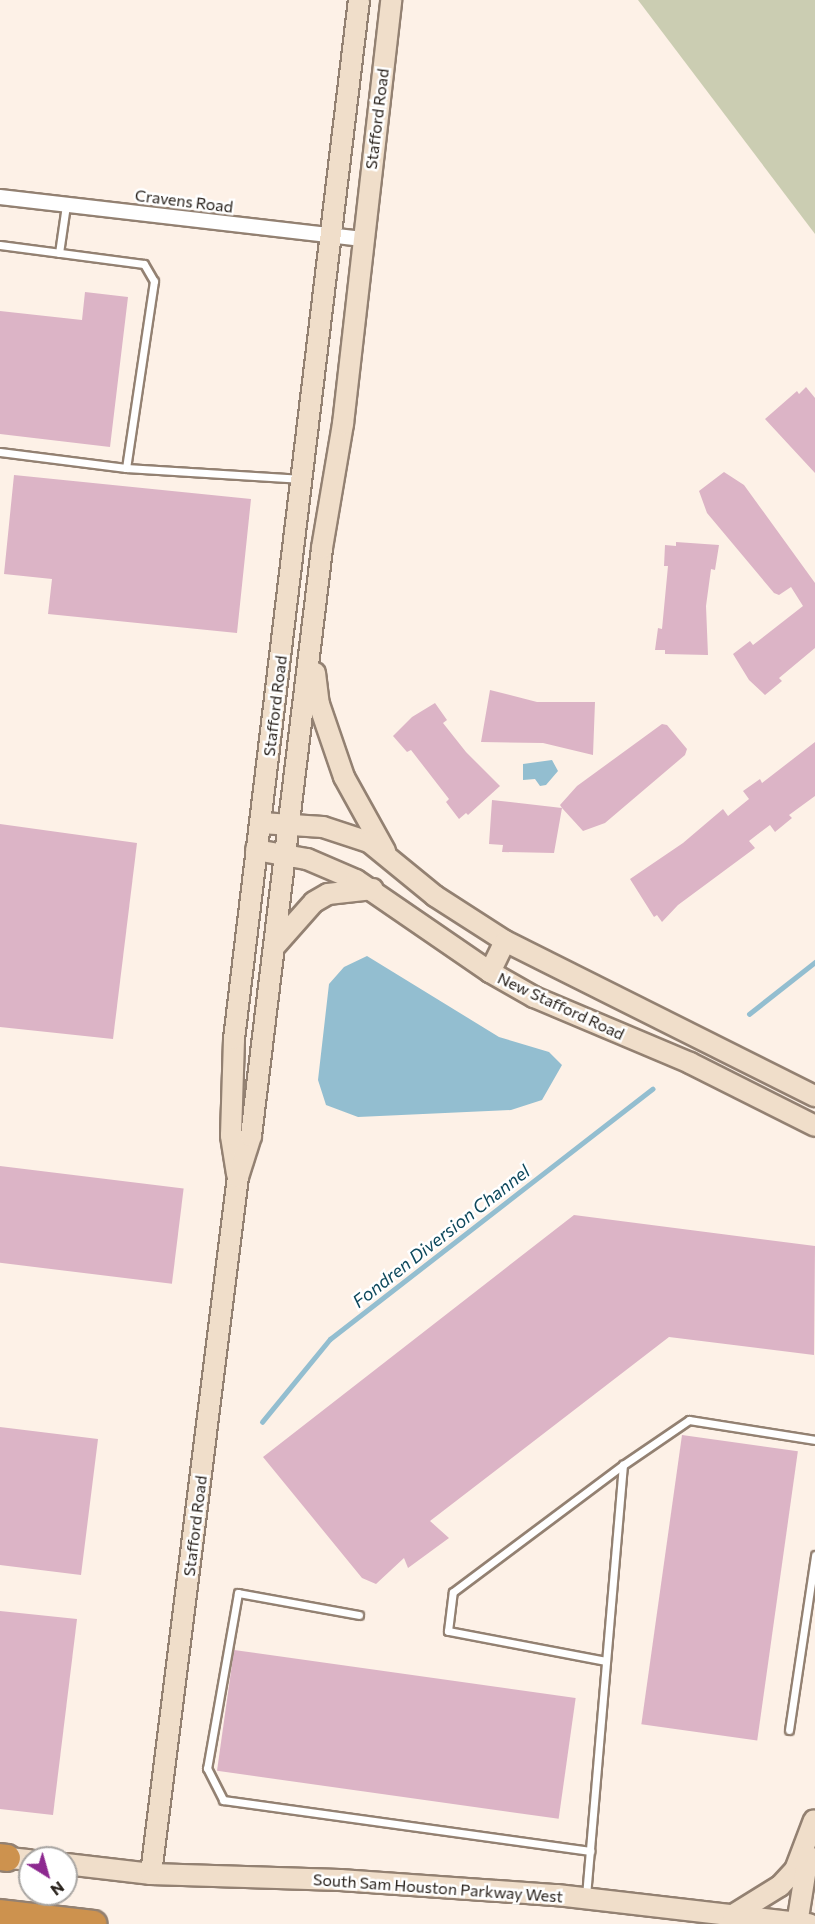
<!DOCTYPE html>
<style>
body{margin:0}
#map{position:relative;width:815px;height:1924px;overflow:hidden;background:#fdf1e7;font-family:Commissioner,sans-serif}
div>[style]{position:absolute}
.green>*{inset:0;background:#cbcdb2}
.water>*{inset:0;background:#93bed0}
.stream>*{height:4.5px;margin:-2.25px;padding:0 2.25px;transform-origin:2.25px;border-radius:2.25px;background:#93bed0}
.building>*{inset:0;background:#dcb4c6;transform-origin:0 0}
.roads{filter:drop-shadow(2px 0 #938172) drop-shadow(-2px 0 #938172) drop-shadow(0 2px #938172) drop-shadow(0 -2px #938172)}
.lane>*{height:7px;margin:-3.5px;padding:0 3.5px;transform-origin:3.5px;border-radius:3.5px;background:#fff}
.street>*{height:14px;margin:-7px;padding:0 7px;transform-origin:7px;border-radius:7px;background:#fff}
.secondary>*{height:20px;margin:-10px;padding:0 10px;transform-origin:10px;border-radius:10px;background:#f0deca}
.highway>*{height:26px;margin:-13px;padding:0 13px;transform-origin:13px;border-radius:13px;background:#cd924e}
span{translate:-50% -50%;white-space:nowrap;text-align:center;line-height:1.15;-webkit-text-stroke:5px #fff;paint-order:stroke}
.street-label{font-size:16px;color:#27201a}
.water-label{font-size:18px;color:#0d485c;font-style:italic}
.north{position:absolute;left:18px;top:1846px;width:60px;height:60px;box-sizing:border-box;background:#fff;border:2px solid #a9a6a3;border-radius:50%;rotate:143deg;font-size:16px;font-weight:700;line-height:24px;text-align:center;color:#27201a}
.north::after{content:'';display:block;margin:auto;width:21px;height:27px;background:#8d2990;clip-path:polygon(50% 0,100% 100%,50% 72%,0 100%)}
</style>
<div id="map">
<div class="green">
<div style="clip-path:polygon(638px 0,815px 0,815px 234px)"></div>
</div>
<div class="water">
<div style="clip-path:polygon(552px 760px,558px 771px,546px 785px,540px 786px,535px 779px,523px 780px,523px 764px)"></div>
<div style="clip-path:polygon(367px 956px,499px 1037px,549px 1052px,562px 1065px,542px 1100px,511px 1110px,358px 1117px,326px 1105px,318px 1080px,329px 984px,344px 967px)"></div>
</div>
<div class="stream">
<div style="left:749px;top:1014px;width:84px;rotate:-38.2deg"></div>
<div style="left:262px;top:1422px;width:107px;rotate:-50.7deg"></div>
<div style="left:330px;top:1339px;width:408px;rotate:-37.8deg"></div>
</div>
<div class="building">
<div style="clip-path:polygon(85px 292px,128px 297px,110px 447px,0 434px,0 311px,82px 320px)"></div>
<div style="clip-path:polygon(806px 387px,815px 398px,815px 473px,765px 419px,797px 391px,799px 394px)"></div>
<div style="clip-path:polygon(724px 472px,744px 485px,815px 583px,815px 648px,779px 678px,782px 681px,765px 695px,749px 680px,733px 654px,750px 641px,753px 645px,803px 606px,791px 587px,779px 595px,774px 593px,707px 513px,699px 491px)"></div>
<div style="clip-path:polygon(14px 475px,251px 499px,237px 633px,48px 614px,52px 579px,4px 574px)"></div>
<div style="clip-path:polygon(676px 542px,719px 545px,715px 570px,711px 569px,706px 606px,708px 655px,665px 654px,665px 650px,655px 650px,658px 628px,662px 629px,668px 566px,664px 566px,665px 545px,676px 546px)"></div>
<div style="clip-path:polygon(490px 690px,537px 702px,595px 702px,593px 755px,543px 743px,481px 742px)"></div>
<div style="clip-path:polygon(435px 703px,447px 720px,443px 723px,466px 752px,500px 786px,468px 815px,466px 813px,459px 819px,446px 802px,449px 799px,411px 750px,407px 752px,393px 736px,412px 717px)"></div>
<div style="clip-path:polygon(662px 724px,667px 725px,687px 749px,685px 755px,605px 823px,583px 831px,562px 808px,554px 853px,502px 852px,503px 845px,489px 844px,492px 800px,562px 808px,560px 805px,577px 786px)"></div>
<div style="clip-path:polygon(815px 742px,815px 796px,789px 815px,792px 818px,775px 832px,770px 825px,758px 834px,749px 841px,755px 848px,678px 905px,662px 922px,657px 915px,654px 917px,630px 879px,683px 843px,723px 809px,728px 816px,749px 799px,743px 791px,760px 779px,762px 783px)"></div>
<div style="clip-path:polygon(0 824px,137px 843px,113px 1039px,0 1027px)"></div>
<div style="left:0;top:1166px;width:185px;height:96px;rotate:7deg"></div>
<div style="clip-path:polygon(574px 1215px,815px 1246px,814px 1355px,669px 1337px,430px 1521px,449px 1538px,408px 1568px,404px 1558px,376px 1584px,362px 1578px,263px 1457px)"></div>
<div style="clip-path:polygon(0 1427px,98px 1439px,81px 1575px,0 1565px)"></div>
<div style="left:682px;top:1435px;width:117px;height:292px;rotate:8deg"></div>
<div style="clip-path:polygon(0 1611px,77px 1619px,53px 1815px,0 1809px)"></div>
<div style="left:234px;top:1650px;width:345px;height:122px;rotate:8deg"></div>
</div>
<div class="roads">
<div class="lane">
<div style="left:0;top:245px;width:145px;rotate:7.5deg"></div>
<div style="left:144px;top:264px;width:20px;rotate:60deg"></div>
<div style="left:154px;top:281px;width:189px;rotate:98.5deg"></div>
<div style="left:59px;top:253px;width:49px;rotate:-81.7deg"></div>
<div style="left:0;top:452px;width:127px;rotate:7.2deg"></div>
<div style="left:126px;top:468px;width:173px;rotate:3.6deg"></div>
<div style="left:359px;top:1615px;width:123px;rotate:-169.7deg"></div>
<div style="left:238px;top:1593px;width:178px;rotate:100deg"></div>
<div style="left:207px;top:1768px;width:36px;rotate:63deg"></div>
<div style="left:223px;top:1800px;width:371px;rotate:7.9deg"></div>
<div style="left:606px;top:1661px;width:161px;rotate:-169.2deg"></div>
<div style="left:448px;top:1631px;width:39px;rotate:-83deg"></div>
<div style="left:453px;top:1592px;width:212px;rotate:-36.8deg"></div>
<div style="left:789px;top:1730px;width:177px;rotate:-81.5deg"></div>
<div style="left:586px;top:1896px;width:433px;rotate:-85.1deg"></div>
<div style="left:623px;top:1465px;width:80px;rotate:-34.3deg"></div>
<div style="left:689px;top:1420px;width:128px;rotate:9deg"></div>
</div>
<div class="street">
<div style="left:0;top:197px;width:365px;rotate:6.6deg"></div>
</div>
<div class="secondary">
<div style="left:315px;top:673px;width:31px;rotate:83deg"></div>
<div style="left:319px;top:704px;width:77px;rotate:71.1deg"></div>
<div style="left:344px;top:777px;width:85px;rotate:61deg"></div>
<div style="left:261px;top:823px;width:62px;rotate:3.7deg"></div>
<div style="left:323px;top:827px;width:48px;rotate:18.1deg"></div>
<div style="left:369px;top:842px;width:85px;rotate:39.3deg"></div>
<div style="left:435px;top:896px;width:83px;rotate:32.7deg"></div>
<div style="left:505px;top:941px;width:347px;rotate:26.6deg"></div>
<div style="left:256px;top:850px;width:52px;rotate:10deg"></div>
<div style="left:307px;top:859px;width:53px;rotate:23.2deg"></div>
<div style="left:356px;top:880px;width:163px;rotate:34.5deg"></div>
<div style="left:490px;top:972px;width:51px;rotate:29.6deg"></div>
<div style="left:534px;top:997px;width:169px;rotate:22.9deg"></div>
<div style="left:690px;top:1063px;width:140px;rotate:26.7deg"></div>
<div style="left:274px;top:947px;width:60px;rotate:-48.4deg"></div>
<div style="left:314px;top:902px;width:16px;rotate:-30deg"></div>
<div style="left:328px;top:894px;width:45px;rotate:-6.3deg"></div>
<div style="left:490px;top:972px;width:34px;rotate:-64deg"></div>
<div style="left:237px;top:1174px;width:39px;rotate:-99deg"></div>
<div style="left:231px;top:1135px;width:96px;rotate:-88.2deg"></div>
<div style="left:234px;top:1039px;width:1046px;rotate:-83.14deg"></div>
<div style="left:0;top:1857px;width:30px;rotate:6deg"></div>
<div style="left:66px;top:1864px;width:86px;rotate:6.7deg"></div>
<div style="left:151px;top:1874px;width:189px;rotate:1.8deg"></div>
<div style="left:340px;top:1880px;width:218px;rotate:4deg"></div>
<div style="left:557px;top:1895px;width:254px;rotate:6.6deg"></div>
<div style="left:151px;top:1874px;width:702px;rotate:-82.89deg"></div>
<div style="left:238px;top:1177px;width:43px;rotate:-72.4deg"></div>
<div style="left:251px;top:1136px;width:592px;rotate:-83.11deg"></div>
<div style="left:322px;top:548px;width:126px;rotate:-80.4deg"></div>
<div style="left:343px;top:424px;width:427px;rotate:-83.5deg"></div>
<div style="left:733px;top:1915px;width:55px;rotate:-31.7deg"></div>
<div style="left:780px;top:1886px;width:22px;rotate:-47deg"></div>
<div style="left:795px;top:1870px;width:53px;rotate:-69.2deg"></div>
<div style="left:797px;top:1924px;width:69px;rotate:-80.8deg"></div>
</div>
<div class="highway">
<div style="left:0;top:1857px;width:7px;rotate:8deg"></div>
<div style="left:0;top:1913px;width:94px;rotate:6.7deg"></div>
</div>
</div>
<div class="street-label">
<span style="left:377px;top:119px;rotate:-83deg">Stafford Road</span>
<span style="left:184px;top:201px;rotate:7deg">Cravens Road</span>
<span style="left:275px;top:706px;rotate:-83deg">Stafford Road</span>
<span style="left:561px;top:1006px;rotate:25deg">New Stafford Road</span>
<span style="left:195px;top:1526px;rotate:-83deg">Stafford Road</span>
<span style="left:438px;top:1888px;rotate:4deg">South Sam Houston Parkway West</span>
</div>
<div class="water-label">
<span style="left:441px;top:1236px;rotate:-38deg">Fondren Diversion Channel</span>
</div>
<div class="north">N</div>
</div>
